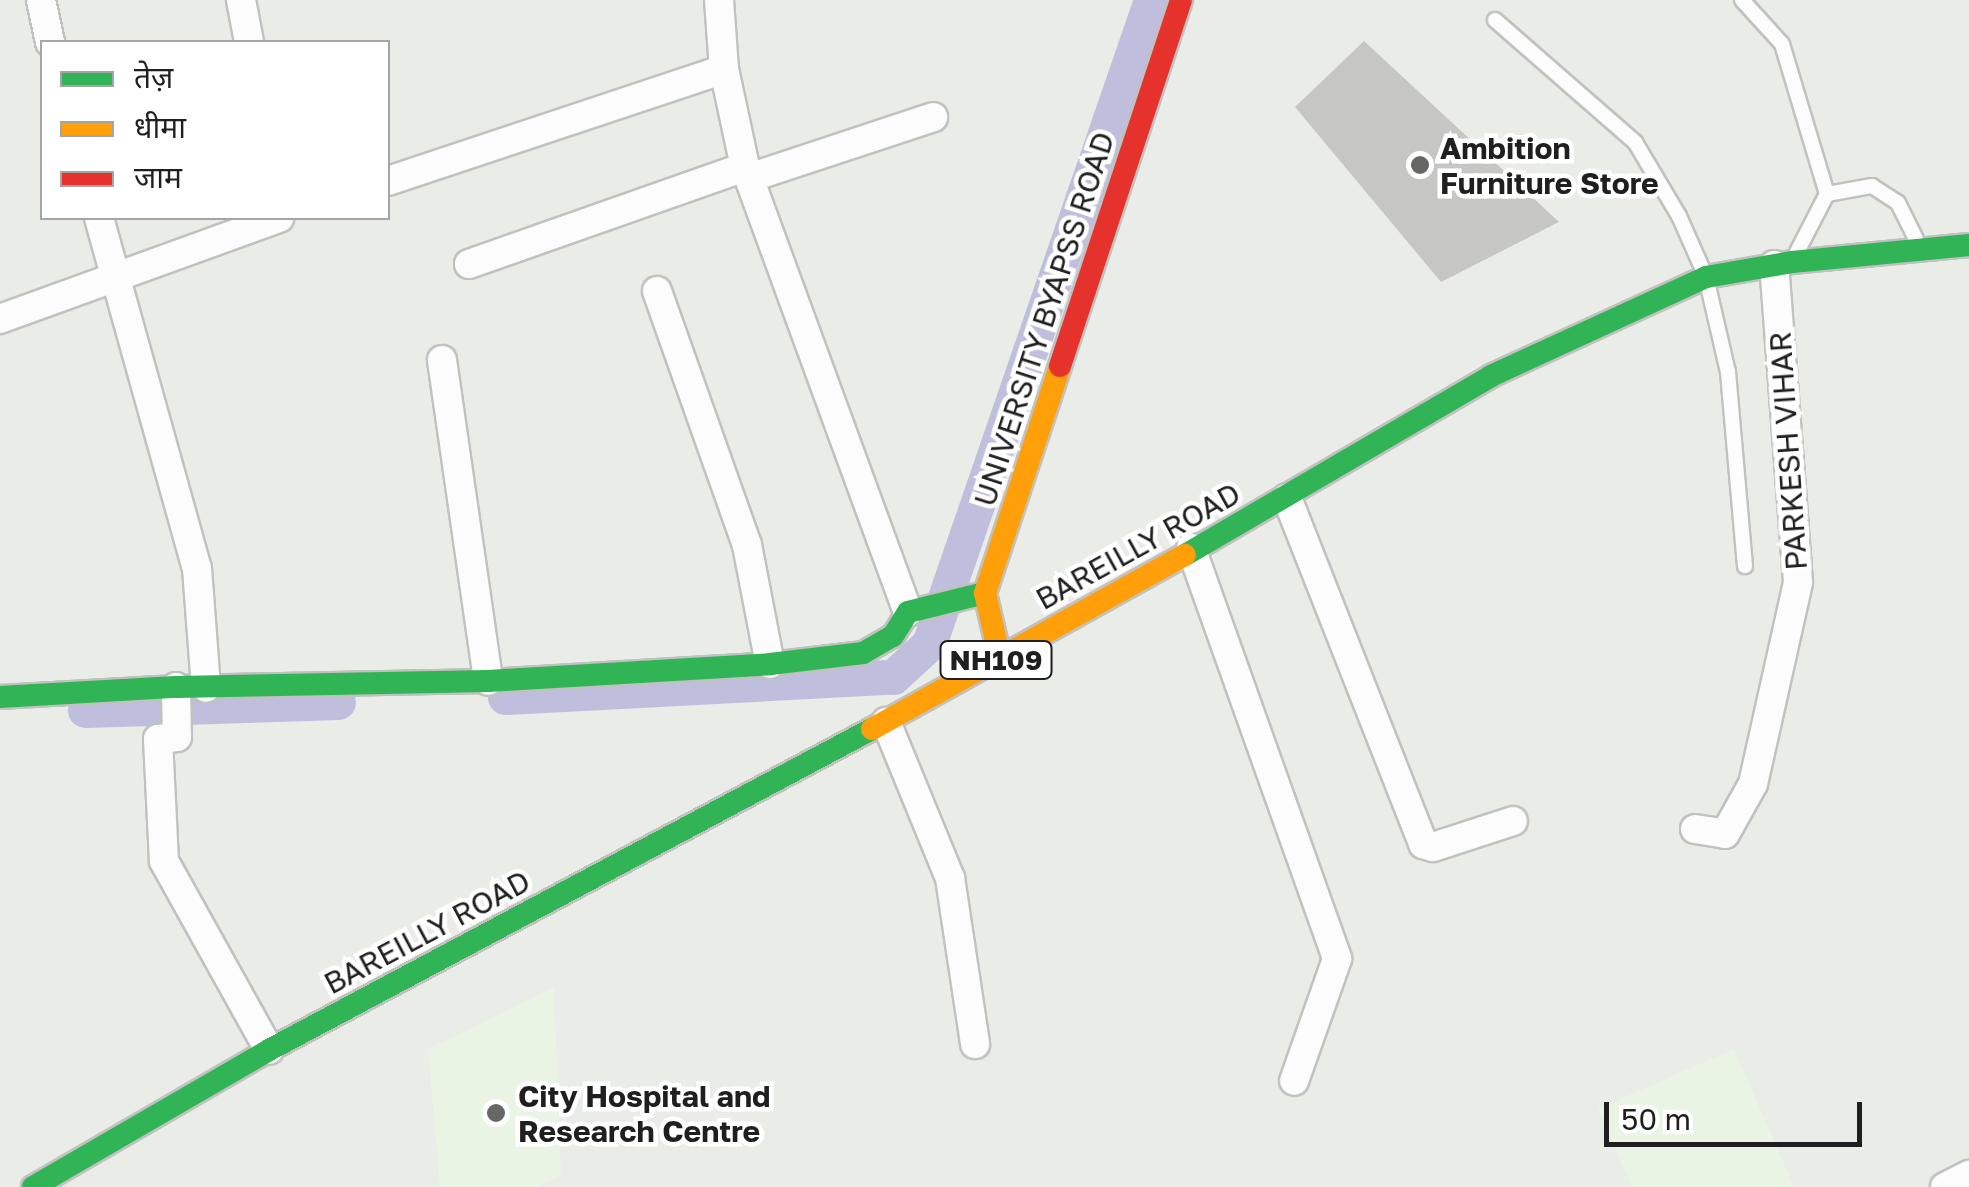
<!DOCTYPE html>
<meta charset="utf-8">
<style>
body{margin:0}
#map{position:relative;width:1969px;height:1187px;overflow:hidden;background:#eaece8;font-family:"Golos Text","Noto Sans Devanagari",sans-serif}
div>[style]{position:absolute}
.education>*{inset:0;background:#e9f4e5}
.canal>*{height:35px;margin:-17.5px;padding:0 17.5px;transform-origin:17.5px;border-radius:17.5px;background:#bfbedc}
.building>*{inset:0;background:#c6c7c4}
.roads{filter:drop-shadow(2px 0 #c1c2c0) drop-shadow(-2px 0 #c1c2c0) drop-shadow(0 2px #c1c2c0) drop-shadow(0 -2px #c1c2c0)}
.lane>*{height:14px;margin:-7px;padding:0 7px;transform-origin:7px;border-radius:7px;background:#fcfcfc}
.street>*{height:28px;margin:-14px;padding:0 14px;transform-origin:14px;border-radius:14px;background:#fcfcfc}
.fast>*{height:22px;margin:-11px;padding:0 11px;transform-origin:11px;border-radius:11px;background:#30b455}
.slow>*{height:22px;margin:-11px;padding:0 11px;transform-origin:11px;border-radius:11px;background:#ff9f0a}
.jam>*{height:22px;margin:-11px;padding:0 11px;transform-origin:11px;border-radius:11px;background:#e5322d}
.dots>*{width:28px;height:28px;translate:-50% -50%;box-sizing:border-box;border:5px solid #fff;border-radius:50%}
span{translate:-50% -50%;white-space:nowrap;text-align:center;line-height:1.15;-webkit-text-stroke:9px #fff;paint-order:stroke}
.shield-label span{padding:2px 8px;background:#fff;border:2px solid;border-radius:8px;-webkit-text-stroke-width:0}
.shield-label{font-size:28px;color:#1f1f1f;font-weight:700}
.poi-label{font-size:30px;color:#1f1f1f;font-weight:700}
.left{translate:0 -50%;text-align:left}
.street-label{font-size:30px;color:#1f1f1f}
.legend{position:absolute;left:40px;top:40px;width:350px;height:180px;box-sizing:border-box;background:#fff;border:2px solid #a5a5a5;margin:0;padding:12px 18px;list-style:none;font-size:30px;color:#1f1f1f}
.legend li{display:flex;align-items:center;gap:20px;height:50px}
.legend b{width:50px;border:2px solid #a5a5a5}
.scale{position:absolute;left:1604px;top:1102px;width:258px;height:45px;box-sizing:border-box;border:5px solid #1f1f1f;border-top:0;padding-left:12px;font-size:30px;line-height:35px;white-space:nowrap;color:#1f1f1f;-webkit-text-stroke:8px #fff;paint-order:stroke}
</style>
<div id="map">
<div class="education">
<div style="clip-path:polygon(554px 987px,561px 1176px,535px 1187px,440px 1187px,428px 1049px)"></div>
<div style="clip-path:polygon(1734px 1049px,1794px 1187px,1632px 1187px,1598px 1109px)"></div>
</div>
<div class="canal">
<div style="left:505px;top:697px;width:389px;rotate:-3deg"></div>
<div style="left:893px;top:677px;width:49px;rotate:-42.5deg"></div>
<div style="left:929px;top:644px;width:681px;rotate:-70.98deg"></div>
<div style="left:85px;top:710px;width:253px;rotate:-1.8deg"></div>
</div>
<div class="building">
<div style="clip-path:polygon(1364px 41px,1559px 222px,1441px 282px,1295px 107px)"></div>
</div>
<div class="roads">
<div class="lane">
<div style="left:1742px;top:0;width:59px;rotate:47.7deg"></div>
<div style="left:1782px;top:44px;width:157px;rotate:73.3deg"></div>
<div style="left:1495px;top:20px;width:186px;rotate:41.1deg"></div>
<div style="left:1635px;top:142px;width:86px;rotate:59.3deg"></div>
<div style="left:1679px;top:216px;width:67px;rotate:66.1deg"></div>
<div style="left:1706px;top:277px;width:98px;rotate:77deg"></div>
<div style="left:1728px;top:372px;width:195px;rotate:85deg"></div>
<div style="left:1797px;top:252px;width:65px;rotate:-62.7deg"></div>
<div style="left:1827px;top:194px;width:46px;rotate:-10.1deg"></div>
<div style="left:1872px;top:186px;width:31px;rotate:33deg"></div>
<div style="left:1898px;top:203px;width:40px;rotate:63.4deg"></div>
</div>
<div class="street">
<div style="left:41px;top:0;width:43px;rotate:77.9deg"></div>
<div style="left:241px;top:0;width:43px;rotate:79.2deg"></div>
<div style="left:719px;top:0;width:69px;rotate:85.9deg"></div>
<div style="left:724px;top:69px;width:100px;rotate:77.9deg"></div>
<div style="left:745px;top:167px;width:474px;rotate:69.9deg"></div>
<div style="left:749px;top:178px;width:194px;rotate:-18.3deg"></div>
<div style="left:388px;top:181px;width:354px;rotate:-18.4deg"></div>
<div style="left:99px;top:218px;width:363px;rotate:74.4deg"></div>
<div style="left:197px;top:568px;width:120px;rotate:85.7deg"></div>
<div style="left:469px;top:264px;width:293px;rotate:-19.4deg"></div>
<div style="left:657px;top:291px;width:269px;rotate:70.5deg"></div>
<div style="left:747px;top:545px;width:121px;rotate:79.1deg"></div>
<div style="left:0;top:319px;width:297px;rotate:-19.9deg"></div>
<div style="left:442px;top:360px;width:324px;rotate:81.8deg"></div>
<div style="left:1287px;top:498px;width:372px;rotate:68.5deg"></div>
<div style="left:1423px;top:844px;width:10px;rotate:17deg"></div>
<div style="left:1433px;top:847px;width:84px;rotate:-18deg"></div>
<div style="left:1191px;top:548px;width:436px;rotate:70.4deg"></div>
<div style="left:1337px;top:959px;width:129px;rotate:109.4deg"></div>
<div style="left:176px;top:687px;width:50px;rotate:88.9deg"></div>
<div style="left:177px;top:737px;width:19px;rotate:174deg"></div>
<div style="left:158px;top:739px;width:122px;rotate:87.2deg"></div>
<div style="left:164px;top:861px;width:216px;rotate:60.9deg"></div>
<div style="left:886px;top:722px;width:169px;rotate:67.7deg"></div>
<div style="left:950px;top:878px;width:168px;rotate:81.4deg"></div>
<div style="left:1695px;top:829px;width:30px;rotate:9deg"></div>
<div style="left:1725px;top:834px;width:57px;rotate:-60.8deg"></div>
<div style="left:1753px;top:784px;width:207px;rotate:-77.4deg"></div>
<div style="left:1798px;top:582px;width:318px;rotate:-94.3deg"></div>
<div style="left:1945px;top:1187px;width:27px;rotate:-27deg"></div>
</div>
<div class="fast">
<div style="left:1185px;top:555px;width:355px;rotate:-30.3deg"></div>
<div style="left:1491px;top:376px;width:237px;rotate:-24.7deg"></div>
<div style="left:1706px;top:277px;width:87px;rotate:-9.9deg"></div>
<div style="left:1792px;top:262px;width:178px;rotate:-5.5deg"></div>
<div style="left:0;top:697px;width:176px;rotate:-3.3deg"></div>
<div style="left:176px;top:687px;width:312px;rotate:-1.1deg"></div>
<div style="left:488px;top:681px;width:283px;rotate:-3.4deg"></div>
<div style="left:770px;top:664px;width:94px;rotate:-6.7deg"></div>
<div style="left:863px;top:653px;width:34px;rotate:-30deg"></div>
<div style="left:893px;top:636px;width:28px;rotate:-58deg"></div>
<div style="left:908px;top:612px;width:79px;rotate:-13.9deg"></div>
<div style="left:33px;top:1187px;width:273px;rotate:-30.1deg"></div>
<div style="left:269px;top:1050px;width:683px;rotate:-28.03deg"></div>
</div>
<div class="slow">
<div style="left:1000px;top:658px;width:67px;rotate:-103deg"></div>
<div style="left:985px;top:593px;width:239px;rotate:-71.7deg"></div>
<div style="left:872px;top:729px;width:358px;rotate:-29.1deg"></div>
</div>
<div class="jam">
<div style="left:1060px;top:366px;width:385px;rotate:-71.7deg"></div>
</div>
</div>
<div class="dots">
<div style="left:1420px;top:165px;background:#666765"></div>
<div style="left:496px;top:1113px;background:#666765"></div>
</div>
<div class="shield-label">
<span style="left:996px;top:660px">NH109</span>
</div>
<div class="poi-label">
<span class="left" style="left:1440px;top:165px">Ambition<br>Furniture Store</span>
<span class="left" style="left:518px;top:1113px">City Hospital and<br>Research Centre</span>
</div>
<div class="street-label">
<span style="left:1044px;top:319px;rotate:-72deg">UNIVERSITY BYAPSS ROAD</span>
<span style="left:1788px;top:451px;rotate:-94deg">PARKESH VIHAR</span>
<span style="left:1138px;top:546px;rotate:-29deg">BAREILLY ROAD</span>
<span style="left:427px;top:932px;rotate:-28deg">BAREILLY ROAD</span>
</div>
<ul class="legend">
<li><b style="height:12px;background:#30b455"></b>तेज़</li>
<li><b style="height:12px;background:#ff9f0a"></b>धीमा</li>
<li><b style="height:12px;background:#e5322d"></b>जाम</li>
</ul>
<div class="scale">50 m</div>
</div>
